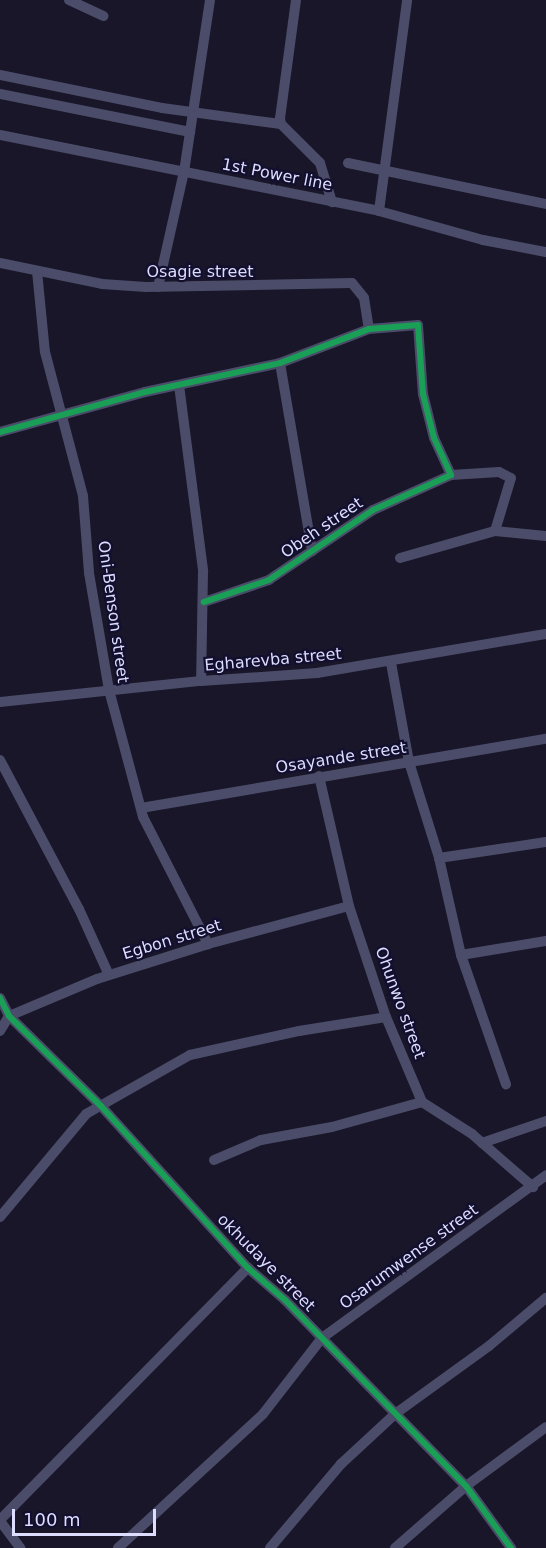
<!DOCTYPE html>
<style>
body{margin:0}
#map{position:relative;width:546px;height:1548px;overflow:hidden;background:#181628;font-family:"DejaVu Sans",sans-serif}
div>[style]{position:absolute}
.minor>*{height:10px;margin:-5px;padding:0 5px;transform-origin:5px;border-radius:5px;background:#4b4c69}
.cycleway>*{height:6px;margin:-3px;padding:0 3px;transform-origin:3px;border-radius:3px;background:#1a9f57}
span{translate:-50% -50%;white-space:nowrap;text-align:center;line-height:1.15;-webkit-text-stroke:4.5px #120f2f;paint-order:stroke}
.street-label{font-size:16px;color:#ddf}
.scale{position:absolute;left:12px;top:1509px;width:144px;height:27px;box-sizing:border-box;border:3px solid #ddf;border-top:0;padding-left:8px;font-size:18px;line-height:21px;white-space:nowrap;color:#ddf;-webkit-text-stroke:4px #120f2f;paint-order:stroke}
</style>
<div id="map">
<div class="minor">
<div style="left:69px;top:0;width:38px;rotate:25deg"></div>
<div style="left:296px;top:0;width:119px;rotate:97.7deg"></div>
<div style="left:280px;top:118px;width:6px;rotate:81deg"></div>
<div style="left:281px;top:124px;width:55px;rotate:45deg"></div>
<div style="left:320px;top:163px;width:41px;rotate:72.9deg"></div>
<div style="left:0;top:75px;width:165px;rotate:11.5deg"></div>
<div style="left:162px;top:108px;width:120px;rotate:7.7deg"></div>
<div style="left:0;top:94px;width:194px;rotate:11.3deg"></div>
<div style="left:0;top:135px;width:387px;rotate:11.3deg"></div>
<div style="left:379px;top:211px;width:108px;rotate:15.6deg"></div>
<div style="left:483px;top:240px;width:64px;rotate:10.8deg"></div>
<div style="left:348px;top:163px;width:202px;rotate:11.7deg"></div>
<div style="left:379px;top:211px;width:213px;rotate:-82.4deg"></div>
<div style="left:0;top:263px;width:104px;rotate:11.6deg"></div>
<div style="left:102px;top:284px;width:44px;rotate:3.9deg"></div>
<div style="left:146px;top:287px;width:206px;rotate:-1.1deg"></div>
<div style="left:352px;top:283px;width:19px;rotate:51deg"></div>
<div style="left:364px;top:298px;width:31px;rotate:81deg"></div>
<div style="left:37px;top:271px;width:81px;rotate:84.4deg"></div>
<div style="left:45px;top:352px;width:149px;rotate:75.2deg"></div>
<div style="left:83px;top:496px;width:77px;rotate:85.5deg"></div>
<div style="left:89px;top:573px;width:119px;rotate:80.3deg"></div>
<div style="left:109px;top:690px;width:131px;rotate:75deg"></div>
<div style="left:143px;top:817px;width:143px;rotate:62.9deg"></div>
<div style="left:158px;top:287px;width:118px;rotate:-77.3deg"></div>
<div style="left:184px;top:172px;width:174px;rotate:-81.4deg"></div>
<div style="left:280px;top:363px;width:191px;rotate:80.3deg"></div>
<div style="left:179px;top:385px;width:188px;rotate:82.6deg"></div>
<div style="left:203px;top:571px;width:110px;rotate:91deg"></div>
<div style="left:0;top:432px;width:150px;rotate:-15.4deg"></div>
<div style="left:145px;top:392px;width:138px;rotate:-12.1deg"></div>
<div style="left:280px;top:363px;width:95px;rotate:-20.9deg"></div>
<div style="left:369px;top:329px;width:49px;rotate:-4.7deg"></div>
<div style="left:418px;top:325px;width:69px;rotate:85.9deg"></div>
<div style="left:423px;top:394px;width:45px;rotate:76deg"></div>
<div style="left:434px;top:438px;width:41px;rotate:65.3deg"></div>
<div style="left:451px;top:475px;width:85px;rotate:155.8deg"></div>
<div style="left:373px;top:510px;width:125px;rotate:146.1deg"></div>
<div style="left:269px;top:580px;width:69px;rotate:161.3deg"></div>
<div style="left:451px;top:475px;width:48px;rotate:-3.6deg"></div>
<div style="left:499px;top:472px;width:13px;rotate:27deg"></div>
<div style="left:511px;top:478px;width:55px;rotate:106.8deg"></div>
<div style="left:400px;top:558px;width:99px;rotate:-15.9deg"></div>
<div style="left:495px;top:531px;width:51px;rotate:5.6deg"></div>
<div style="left:391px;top:663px;width:101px;rotate:79.7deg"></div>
<div style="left:409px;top:762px;width:101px;rotate:72.6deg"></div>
<div style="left:439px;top:858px;width:99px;rotate:77.2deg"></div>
<div style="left:461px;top:955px;width:137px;rotate:70.8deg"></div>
<div style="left:0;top:702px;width:202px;rotate:-6deg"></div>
<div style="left:201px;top:681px;width:116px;rotate:-3.9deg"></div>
<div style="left:317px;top:673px;width:232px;rotate:-9.7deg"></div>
<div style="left:0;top:760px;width:169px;rotate:62.1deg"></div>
<div style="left:79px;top:909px;width:72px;rotate:65.6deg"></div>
<div style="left:319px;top:776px;width:133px;rotate:77deg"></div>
<div style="left:349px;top:906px;width:117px;rotate:71.6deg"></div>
<div style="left:386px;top:1017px;width:92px;rotate:67deg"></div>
<div style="left:422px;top:1102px;width:59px;rotate:32.6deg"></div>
<div style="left:472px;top:1134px;width:81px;rotate:41deg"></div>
<div style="left:141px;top:808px;width:411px;rotate:-9.7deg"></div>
<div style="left:439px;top:858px;width:108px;rotate:-8.5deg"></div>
<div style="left:461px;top:955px;width:86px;rotate:-9.4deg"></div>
<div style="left:0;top:998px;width:20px;rotate:63deg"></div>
<div style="left:9px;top:1016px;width:129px;rotate:44.4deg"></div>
<div style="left:101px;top:1106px;width:219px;rotate:47.8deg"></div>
<div style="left:248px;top:1268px;width:49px;rotate:40.9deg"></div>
<div style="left:285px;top:1300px;width:260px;rotate:45.8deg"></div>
<div style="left:466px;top:1486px;width:77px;rotate:54deg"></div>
<div style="left:0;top:1031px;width:17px;rotate:-59deg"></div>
<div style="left:9px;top:1016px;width:95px;rotate:-22.8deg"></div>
<div style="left:97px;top:979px;width:116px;rotate:-17.5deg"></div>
<div style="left:208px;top:944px;width:146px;rotate:-15.1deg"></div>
<div style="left:482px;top:1143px;width:68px;rotate:-19deg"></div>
<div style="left:214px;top:1160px;width:51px;rotate:-23.1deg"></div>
<div style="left:261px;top:1140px;width:72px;rotate:-10.4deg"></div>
<div style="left:332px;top:1127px;width:93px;rotate:-15.5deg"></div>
<div style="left:0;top:1217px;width:134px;rotate:-50.1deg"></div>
<div style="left:86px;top:1114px;width:120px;rotate:-29.6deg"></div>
<div style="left:190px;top:1055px;width:112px;rotate:-12.4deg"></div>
<div style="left:299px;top:1031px;width:88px;rotate:-9.1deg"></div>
<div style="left:0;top:1520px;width:354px;rotate:-45.5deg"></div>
<div style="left:0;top:1521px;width:34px;rotate:53deg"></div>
<div style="left:118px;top:1548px;width:197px;rotate:-42.7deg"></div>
<div style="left:263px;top:1414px;width:96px;rotate:-52.2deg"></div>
<div style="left:322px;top:1338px;width:277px;rotate:-36deg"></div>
<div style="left:270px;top:1548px;width:110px;rotate:-49.8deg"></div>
<div style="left:341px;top:1464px;width:74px;rotate:-42.8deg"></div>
<div style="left:395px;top:1414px;width:116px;rotate:-35.9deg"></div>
<div style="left:489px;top:1346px;width:75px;rotate:-40.1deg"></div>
<div style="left:395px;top:1548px;width:94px;rotate:-41.1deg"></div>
<div style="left:466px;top:1486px;width:99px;rotate:-36.4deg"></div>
</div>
<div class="cycleway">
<div style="left:0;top:432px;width:150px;rotate:-15.4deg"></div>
<div style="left:145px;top:392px;width:138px;rotate:-12.1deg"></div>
<div style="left:280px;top:363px;width:95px;rotate:-20.9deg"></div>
<div style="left:369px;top:329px;width:49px;rotate:-4.7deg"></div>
<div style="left:418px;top:325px;width:69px;rotate:85.9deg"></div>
<div style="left:423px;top:394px;width:45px;rotate:76deg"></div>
<div style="left:434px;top:438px;width:41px;rotate:65.3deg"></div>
<div style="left:451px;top:475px;width:85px;rotate:155.8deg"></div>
<div style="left:373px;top:510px;width:125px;rotate:146.1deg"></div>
<div style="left:269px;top:580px;width:69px;rotate:161.3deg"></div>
<div style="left:0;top:998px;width:20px;rotate:63deg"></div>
<div style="left:9px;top:1016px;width:129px;rotate:44.4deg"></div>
<div style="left:101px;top:1106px;width:219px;rotate:47.8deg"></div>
<div style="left:248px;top:1268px;width:49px;rotate:40.9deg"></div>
<div style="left:285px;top:1300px;width:260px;rotate:45.8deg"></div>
<div style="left:466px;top:1486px;width:77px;rotate:54deg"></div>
</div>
<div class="street-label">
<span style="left:277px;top:175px;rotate:11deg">1st Power line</span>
<span style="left:200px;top:272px">Osagie street</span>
<span style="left:322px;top:528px;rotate:-34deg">Obeh street</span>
<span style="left:113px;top:612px;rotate:82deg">Oni-Benson street</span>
<span style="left:273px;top:660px;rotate:-5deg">Egharevba street</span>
<span style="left:341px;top:758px;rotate:-9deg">Osayande street</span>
<span style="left:172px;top:940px;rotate:-17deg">Egbon street</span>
<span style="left:400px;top:1003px;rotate:70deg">Ohunwo street</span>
<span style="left:409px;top:1257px;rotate:-36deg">Osarumwense street</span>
<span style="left:266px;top:1263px;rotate:45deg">okhudaye street</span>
</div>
<div class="scale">100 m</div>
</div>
